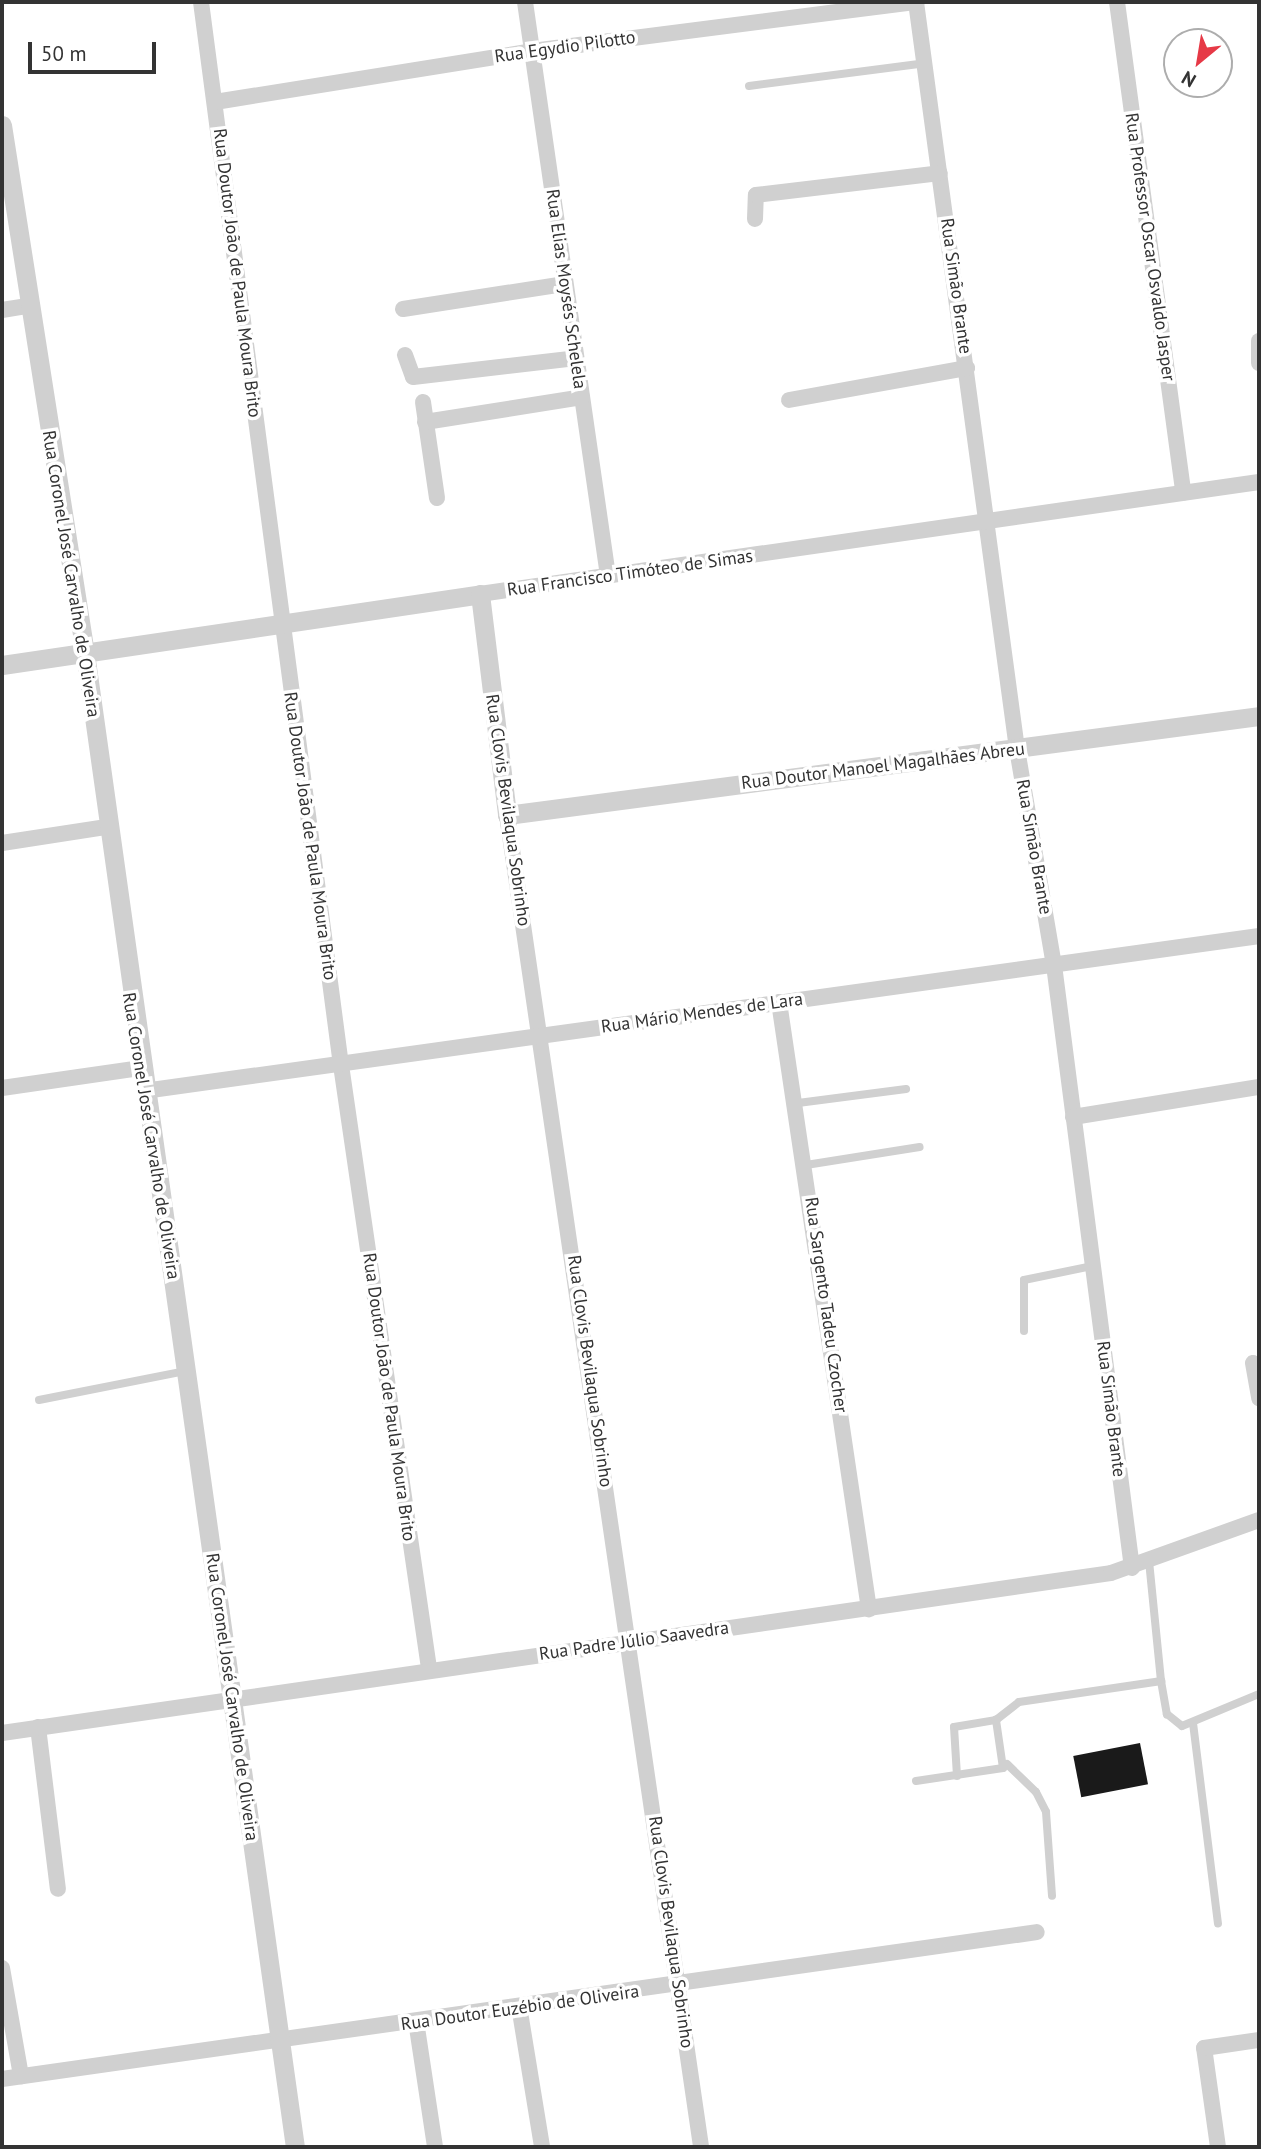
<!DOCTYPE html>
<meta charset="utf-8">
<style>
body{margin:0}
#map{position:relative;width:1261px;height:2149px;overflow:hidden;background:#fff;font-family:"PT Sans",sans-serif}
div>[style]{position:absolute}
.building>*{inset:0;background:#1a1a1a;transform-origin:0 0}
.service>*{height:8px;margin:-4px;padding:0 4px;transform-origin:4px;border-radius:4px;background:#d0d0d0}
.minor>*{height:16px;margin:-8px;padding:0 8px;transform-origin:8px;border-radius:8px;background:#d0d0d0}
.tertiary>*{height:19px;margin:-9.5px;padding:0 9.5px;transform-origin:9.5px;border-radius:9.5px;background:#d0d0d0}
span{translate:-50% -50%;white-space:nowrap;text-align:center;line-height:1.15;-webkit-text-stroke:7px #fff;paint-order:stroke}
.street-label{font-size:18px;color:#333}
.frame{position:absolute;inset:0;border:4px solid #333;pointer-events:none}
.north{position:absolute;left:1163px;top:28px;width:70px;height:70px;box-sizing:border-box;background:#fff;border:2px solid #adadad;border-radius:50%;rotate:210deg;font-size:19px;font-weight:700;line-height:28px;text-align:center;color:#333}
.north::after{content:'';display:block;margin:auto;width:24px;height:32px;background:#e63946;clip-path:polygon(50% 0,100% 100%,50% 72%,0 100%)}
.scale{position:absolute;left:28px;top:42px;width:128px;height:32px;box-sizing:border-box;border:4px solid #333;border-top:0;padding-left:9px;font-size:21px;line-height:24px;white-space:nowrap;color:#333;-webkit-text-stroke:5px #fff;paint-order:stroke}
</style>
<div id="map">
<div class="building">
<div style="left:1140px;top:1743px;width:42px;height:68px;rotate:79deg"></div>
</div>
<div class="service">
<div style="left:749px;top:86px;width:177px;rotate:-7.4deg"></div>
<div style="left:798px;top:1103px;width:109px;rotate:-7.4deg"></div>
<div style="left:806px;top:1165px;width:115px;rotate:-9deg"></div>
<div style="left:1024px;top:1331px;width:51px;rotate:-90deg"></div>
<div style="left:1024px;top:1280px;width:69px;rotate:-11.6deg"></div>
<div style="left:39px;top:1400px;width:150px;rotate:-11.2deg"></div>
<div style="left:1161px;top:1681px;width:34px;rotate:80deg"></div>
<div style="left:1167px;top:1714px;width:19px;rotate:39deg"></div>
<div style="left:1182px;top:1726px;width:83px;rotate:-22.6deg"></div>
<div style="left:1193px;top:1723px;width:202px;rotate:82.9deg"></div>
<div style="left:1007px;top:1764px;width:40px;rotate:44deg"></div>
<div style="left:1036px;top:1792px;width:22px;rotate:63deg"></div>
<div style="left:1046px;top:1812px;width:84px;rotate:85.9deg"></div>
<div style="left:957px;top:1776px;width:49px;rotate:-93.5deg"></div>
<div style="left:954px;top:1727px;width:43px;rotate:-9.5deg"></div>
<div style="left:996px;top:1720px;width:29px;rotate:-38deg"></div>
<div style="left:1019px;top:1702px;width:144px;rotate:-8.4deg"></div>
<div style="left:1161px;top:1681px;width:121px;rotate:-95.7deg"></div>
<div style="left:916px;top:1781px;width:88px;rotate:-8.5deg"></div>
<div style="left:1003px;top:1768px;width:49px;rotate:-98.3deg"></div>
</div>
<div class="minor">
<div style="left:201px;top:2px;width:1072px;rotate:82.5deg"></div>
<div style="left:341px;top:1065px;width:609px;rotate:81.7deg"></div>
<div style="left:525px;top:2px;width:580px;rotate:81.77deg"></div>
<div style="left:916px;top:2px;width:754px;rotate:82.3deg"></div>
<div style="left:1017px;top:749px;width:219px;rotate:80.3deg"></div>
<div style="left:1054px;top:965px;width:608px;rotate:82.63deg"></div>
<div style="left:1117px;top:2px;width:495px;rotate:82.3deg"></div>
<div style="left:215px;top:102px;width:321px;rotate:-9.1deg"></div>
<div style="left:532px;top:51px;width:388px;rotate:-7.3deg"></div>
<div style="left:755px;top:219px;width:24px;rotate:-88deg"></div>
<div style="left:756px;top:195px;width:185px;rotate:-6.8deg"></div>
<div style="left:403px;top:309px;width:164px;rotate:-8.8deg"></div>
<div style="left:2px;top:310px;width:26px;rotate:-9deg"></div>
<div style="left:1259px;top:341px;width:22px;rotate:90deg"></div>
<div style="left:405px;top:355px;width:23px;rotate:70deg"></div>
<div style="left:413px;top:377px;width:164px;rotate:-6.6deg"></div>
<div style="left:789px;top:400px;width:181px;rotate:-10.2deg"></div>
<div style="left:423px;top:402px;width:97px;rotate:81.7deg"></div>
<div style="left:425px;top:422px;width:159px;rotate:-9deg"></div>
<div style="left:480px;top:594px;width:787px;rotate:-8.18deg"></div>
<div style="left:507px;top:815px;width:1346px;rotate:81.71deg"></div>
<div style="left:2px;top:843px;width:106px;rotate:-8.7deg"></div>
<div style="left:779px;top:1002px;width:614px;rotate:81.57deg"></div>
<div style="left:2px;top:1088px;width:139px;rotate:-8.2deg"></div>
<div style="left:144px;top:1091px;width:1126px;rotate:-7.91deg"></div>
<div style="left:1073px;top:1117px;width:187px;rotate:-9.2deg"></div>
<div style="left:1253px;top:1363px;width:36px;rotate:80deg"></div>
<div style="left:38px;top:1727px;width:163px;rotate:83deg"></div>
<div style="left:2px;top:1733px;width:1120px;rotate:-8.21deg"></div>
<div style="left:1111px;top:1573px;width:157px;rotate:-19.7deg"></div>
<div style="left:2px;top:1968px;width:110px;rotate:80deg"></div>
<div style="left:519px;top:2006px;width:143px;rotate:80.7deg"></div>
<div style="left:416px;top:2021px;width:127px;rotate:81.4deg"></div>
<div style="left:2px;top:2079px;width:1045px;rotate:-8.08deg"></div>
<div style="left:1218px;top:2147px;width:100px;rotate:-98deg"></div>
<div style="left:1204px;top:2048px;width:56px;rotate:-8.3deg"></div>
</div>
<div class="tertiary">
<div style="left:2px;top:125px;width:534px;rotate:81.07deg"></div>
<div style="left:85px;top:653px;width:1509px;rotate:82deg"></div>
<div style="left:2px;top:665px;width:483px;rotate:-8.4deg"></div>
<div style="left:480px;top:594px;width:223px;rotate:83deg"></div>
<div style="left:507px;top:815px;width:758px;rotate:-7.5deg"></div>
</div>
<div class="street-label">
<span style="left:565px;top:47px;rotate:-8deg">Rua Egydio Pilotto</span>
<span style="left:1150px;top:247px;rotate:82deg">Rua Professor Oscar Osvaldo Jasper</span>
<span style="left:237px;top:273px;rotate:83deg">Rua Doutor João de Paula Moura Brito</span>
<span style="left:956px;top:286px;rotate:82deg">Rua Simão Brante</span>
<span style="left:566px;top:289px;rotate:82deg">Rua Elias Moysés Schelela</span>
<span style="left:630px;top:573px;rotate:-8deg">Rua Francisco Timóteo de Simas</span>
<span style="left:71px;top:574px;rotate:81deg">Rua Coronel José Carvalho de Oliveira</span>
<span style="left:883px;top:766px;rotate:-7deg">Rua Doutor Manoel Magalhães Abreu</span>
<span style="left:508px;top:810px;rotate:82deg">Rua Clovis Bevilaqua Sobrinho</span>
<span style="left:310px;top:836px;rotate:82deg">Rua Doutor João de Paula Moura Brito</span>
<span style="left:1034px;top:847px;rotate:80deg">Rua Simão Brante</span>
<span style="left:702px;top:1013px;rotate:-8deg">Rua Mário Mendes de Lara</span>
<span style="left:151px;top:1136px;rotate:81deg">Rua Coronel José Carvalho de Oliveira</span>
<span style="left:826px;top:1305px;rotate:82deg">Rua Sargento Tadeu Czocher</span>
<span style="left:590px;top:1371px;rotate:82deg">Rua Clovis Bevilaqua Sobrinho</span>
<span style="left:389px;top:1397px;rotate:82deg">Rua Doutor João de Paula Moura Brito</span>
<span style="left:1111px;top:1409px;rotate:83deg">Rua Simão Brante</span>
<span style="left:634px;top:1641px;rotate:-8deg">Rua Padre Júlio Saavedra</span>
<span style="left:232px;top:1697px;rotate:82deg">Rua Coronel José Carvalho de Oliveira</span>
<span style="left:671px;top:1932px;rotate:82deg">Rua Clovis Bevilaqua Sobrinho</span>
<span style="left:520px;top:2008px;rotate:-8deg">Rua Doutor Euzébio de Oliveira</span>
</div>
<div class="frame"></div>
<div class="north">N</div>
<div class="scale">50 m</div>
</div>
